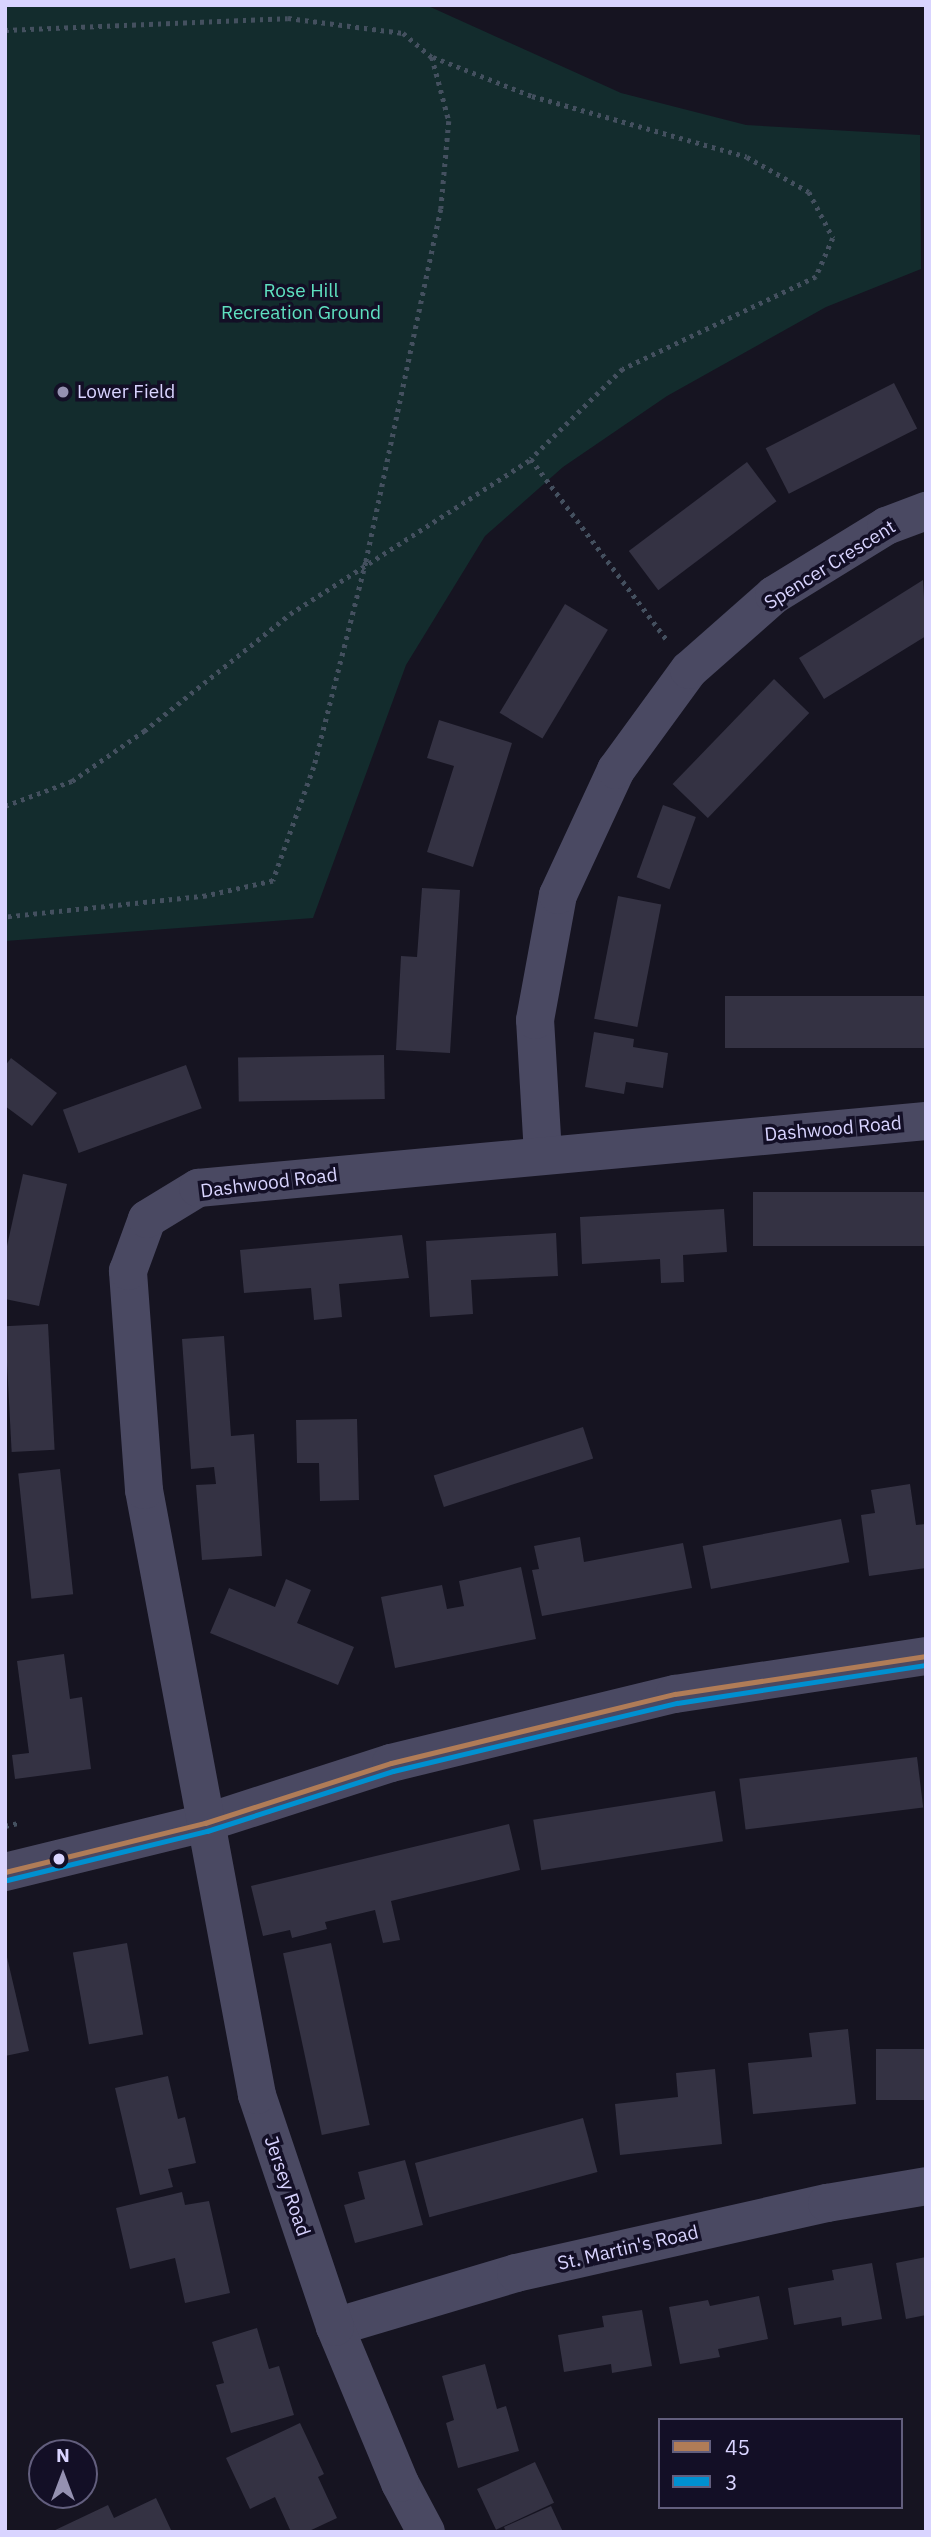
<!DOCTYPE html>
<style>
body{margin:0}
#map{position:relative;width:931px;height:2537px;overflow:hidden;background:#161421;font-family:"IBM Plex Sans",sans-serif}
div>[style]{position:absolute}
.green>*{inset:0;background:#132c2d}
.building>*{inset:0;background:#343243;transform-origin:0 0}
.path>*{height:4.5px;margin-top:-2.25px;transform-origin:0;background:repeating-linear-gradient(90deg,#44505f 0 3.5px,transparent 0 8.5px)}
.minor>*{height:38px;margin:-19px;padding:0 19px;transform-origin:19px;border-radius:19px;background:#4a4962}
.bus-1>*{height:5px;margin:-2.5px;padding:0 2.5px;transform-origin:2.5px;border-radius:2.5px;background:#b07c57}
.bus-2>*{height:5px;margin:-2.5px;padding:0 2.5px;transform-origin:2.5px;border-radius:2.5px;background:#0090d0}
.dots>*{width:19px;height:19px;translate:-50% -50%;box-sizing:border-box;border:4px solid #130f26;border-radius:50%}
span{translate:-50% -50%;white-space:nowrap;text-align:center;line-height:1.15;-webkit-text-stroke:7px #130f26;paint-order:stroke}
.park-label{font-size:19px;color:#5fe0c0}
.poi-label{font-size:19px;color:#d9d4ff}
.left{translate:0 -50%;text-align:left}
.street-label{font-size:19px;color:#d9d4ff}
.frame{position:absolute;inset:0;border:7px solid #d9d4ff;pointer-events:none}
.legend{position:absolute;left:658px;top:2418px;width:245px;height:91px;box-sizing:border-box;background:#130f26;border:2px solid #625e7d;margin:0;padding:9px 12px;list-style:none;font-size:21px;color:#d9d4ff}
.legend li{display:flex;align-items:center;gap:14px;height:35px}
.legend b{width:35px;border:2px solid #625e7d}
.north{position:absolute;left:28px;top:2439px;width:70px;height:70px;box-sizing:border-box;background:#130f26;border:2px solid #625e7d;border-radius:50%;rotate:0deg;font-size:19px;font-weight:700;line-height:28px;text-align:center;color:#d9d4ff}
.north::after{content:'';display:block;margin:auto;width:24px;height:32px;background:#9591b1;clip-path:polygon(50% 0,100% 100%,50% 72%,0 100%)}
</style>
<div id="map">
<div class="green">
<div style="clip-path:polygon(5px 5px,426px 5px,621px 93px,746px 125px,920px 135px,921px 269px,826px 307px,667px 396px,563px 467px,485px 536px,406px 665px,313px 918px,5px 941px)"></div>
</div>
<div class="building">
<div style="left:894px;top:383px;width:51px;height:144px;rotate:63deg"></div>
<div style="left:747px;top:462px;width:49px;height:148px;rotate:53deg"></div>
<div style="clip-path:polygon(923px 580px,926px 636px,824px 699px,799px 658px)"></div>
<div style="left:565px;top:604px;width:50px;height:127px;rotate:31deg"></div>
<div style="left:774px;top:679px;width:49px;height:146px;rotate:44deg"></div>
<div style="clip-path:polygon(439px 720px,512px 743px,473px 867px,427px 852px,454px 766px,427px 758px)"></div>
<div style="left:663px;top:805px;width:35px;height:77px;rotate:20deg"></div>
<div style="clip-path:polygon(422px 888px,460px 890px,450px 1053px,396px 1050px,401px 956px,417px 957px)"></div>
<div style="left:618px;top:896px;width:44px;height:125px;rotate:11deg"></div>
<div style="left:926px;top:996px;width:52px;height:201px;rotate:90deg"></div>
<div style="clip-path:polygon(594px 1032px,634px 1039px,633px 1047px,668px 1053px,663px 1088px,626px 1082px,624px 1094px,585px 1087px)"></div>
<div style="left:384px;top:1055px;width:44px;height:146px;rotate:89deg"></div>
<div style="clip-path:polygon(11px 1058px,57px 1093px,32px 1126px,5px 1106px,5px 1066px)"></div>
<div style="left:186px;top:1065px;width:46px;height:131px;rotate:70deg"></div>
<div style="clip-path:polygon(23px 1174px,67px 1184px,39px 1306px,5px 1299px,5px 1255px)"></div>
<div style="left:926px;top:1192px;width:54px;height:173px;rotate:90deg"></div>
<div style="clip-path:polygon(724px 1209px,727px 1252px,683px 1255px,684px 1282px,661px 1283px,660px 1259px,582px 1264px,580px 1217px)"></div>
<div style="clip-path:polygon(556px 1233px,558px 1276px,471px 1280px,473px 1314px,430px 1317px,426px 1241px)"></div>
<div style="clip-path:polygon(402px 1235px,409px 1278px,339px 1284px,342px 1317px,314px 1320px,311px 1288px,244px 1293px,240px 1250px)"></div>
<div style="left:48px;top:1324px;width:126px;height:43px;rotate:87deg"></div>
<div style="clip-path:polygon(224px 1336px,231px 1436px,254px 1434px,262px 1556px,202px 1560px,196px 1485px,216px 1484px,214px 1467px,191px 1469px,182px 1339px)"></div>
<div style="clip-path:polygon(357px 1419px,359px 1500px,320px 1501px,319px 1463px,297px 1463px,296px 1420px)"></div>
<div style="left:583px;top:1427px;width:33px;height:157px;rotate:72deg"></div>
<div style="left:60px;top:1469px;width:126px;height:42px;rotate:84deg"></div>
<div style="clip-path:polygon(910px 1484px,916px 1525px,926px 1524px,926px 1568px,869px 1576px,861px 1515px,875px 1513px,871px 1490px)"></div>
<div style="left:841px;top:1519px;width:44px;height:141px;rotate:79deg"></div>
<div style="clip-path:polygon(580px 1537px,584px 1562px,683px 1543px,692px 1588px,542px 1616px,532px 1570px,539px 1569px,534px 1546px)"></div>
<div style="clip-path:polygon(521px 1567px,536px 1639px,395px 1668px,381px 1597px,442px 1585px,447px 1609px,464px 1606px,459px 1581px)"></div>
<div style="clip-path:polygon(286px 1579px,311px 1590px,297px 1623px,354px 1647px,338px 1685px,210px 1633px,229px 1588px,275px 1607px)"></div>
<div style="clip-path:polygon(64px 1654px,70px 1699px,82px 1697px,91px 1769px,15px 1779px,12px 1755px,29px 1753px,17px 1661px)"></div>
<div style="left:917px;top:1757px;width:51px;height:179px;rotate:83deg"></div>
<div style="left:715px;top:1791px;width:51px;height:184px;rotate:81deg"></div>
<div style="clip-path:polygon(509px 1824px,520px 1870px,391px 1901px,400px 1940px,383px 1943px,375px 1910px,325px 1922px,327px 1929px,292px 1938px,290px 1930px,263px 1936px,251px 1886px)"></div>
<div style="left:127px;top:1943px;width:93px;height:55px;rotate:80deg"></div>
<div style="left:331px;top:1943px;width:186px;height:49px;rotate:78deg"></div>
<div style="clip-path:polygon(6px 1953px,29px 2051px,5px 2056px,5px 1954px)"></div>
<div style="clip-path:polygon(848px 2029px,856px 2104px,753px 2114px,748px 2063px,812px 2057px,809px 2033px)"></div>
<div style="left:926px;top:2049px;width:51px;height:50px;rotate:90deg"></div>
<div style="clip-path:polygon(715px 2069px,722px 2144px,620px 2155px,615px 2104px,678px 2097px,676px 2073px)"></div>
<div style="clip-path:polygon(168px 2076px,178px 2119px,185px 2117px,196px 2163px,168px 2169px,173px 2187px,140px 2195px,115px 2088px)"></div>
<div style="left:583px;top:2118px;width:56px;height:174px;rotate:75deg"></div>
<div style="clip-path:polygon(405px 2160px,423px 2225px,355px 2243px,344px 2205px,365px 2199px,358px 2172px)"></div>
<div style="clip-path:polygon(182px 2192px,185px 2205px,209px 2201px,230px 2293px,185px 2303px,175px 2258px,130px 2269px,116px 2208px)"></div>
<div style="clip-path:polygon(926px 2257px,926px 2315px,906px 2319px,896px 2263px)"></div>
<div style="clip-path:polygon(872px 2263px,882px 2319px,842px 2326px,841px 2317px,794px 2325px,788px 2288px,834px 2280px,832px 2270px)"></div>
<div style="clip-path:polygon(759px 2296px,768px 2339px,718px 2349px,720px 2357px,680px 2364px,669px 2307px,708px 2300px,710px 2306px)"></div>
<div style="clip-path:polygon(642px 2310px,652px 2366px,612px 2373px,611px 2364px,564px 2372px,558px 2335px,604px 2327px,602px 2316px)"></div>
<div style="clip-path:polygon(257px 2328px,269px 2369px,279px 2366px,294px 2415px,231px 2433px,216px 2385px,224px 2383px,212px 2342px)"></div>
<div style="clip-path:polygon(485px 2364px,497px 2409px,506px 2406px,519px 2451px,458px 2468px,446px 2423px,454px 2420px,442px 2376px)"></div>
<div style="clip-path:polygon(300px 2423px,324px 2474px,318px 2477px,337px 2518px,307px 2532px,291px 2532px,275px 2497px,250px 2509px,226px 2458px)"></div>
<div style="left:535px;top:2462px;width:45px;height:64px;rotate:65deg"></div>
<div style="clip-path:polygon(156px 2498px,172px 2532px,51px 2532px,108px 2505px,114px 2518px)"></div>
<div style="clip-path:polygon(551px 2506px,563px 2532px,506px 2532px,504px 2527px)"></div>
</div>
<div class="path">
<div style="left:5px;top:30px;width:283px;rotate:-2.4deg"></div>
<div style="left:288px;top:18px;width:116px;rotate:7.4deg"></div>
<div style="left:403px;top:33px;width:38px;rotate:40deg"></div>
<div style="left:432px;top:57px;width:66px;rotate:75.1deg"></div>
<div style="left:449px;top:121px;width:88px;rotate:95.2deg"></div>
<div style="left:441px;top:209px;width:361px;rotate:102deg"></div>
<div style="left:366px;top:562px;width:211px;rotate:104.2deg"></div>
<div style="left:314px;top:767px;width:121px;rotate:109.8deg"></div>
<div style="left:273px;top:881px;width:69px;rotate:167.4deg"></div>
<div style="left:206px;top:896px;width:202px;rotate:174deg"></div>
<div style="left:433px;top:57px;width:106px;rotate:21.5deg"></div>
<div style="left:532px;top:96px;width:223px;rotate:15.8deg"></div>
<div style="left:747px;top:157px;width:71px;rotate:29.4deg"></div>
<div style="left:809px;top:192px;width:52px;rotate:62.4deg"></div>
<div style="left:833px;top:238px;width:43px;rotate:113.6deg"></div>
<div style="left:816px;top:277px;width:214px;rotate:154.5deg"></div>
<div style="left:623px;top:369px;width:129px;rotate:135.6deg"></div>
<div style="left:5px;top:806px;width:72px;rotate:-20.5deg"></div>
<div style="left:72px;top:781px;width:88px;rotate:-34.8deg"></div>
<div style="left:144px;top:731px;width:187px;rotate:-38.7deg"></div>
<div style="left:290px;top:614px;width:287px;rotate:-32.7deg"></div>
<div style="left:531px;top:459px;width:225px;rotate:53.1deg"></div>
<div style="left:5px;top:1826px;width:13px;rotate:-13deg"></div>
</div>
<div class="minor">
<div style="left:543px;top:1154px;width:134px;rotate:-93.4deg"></div>
<div style="left:535px;top:1020px;width:127px;rotate:-79.6deg"></div>
<div style="left:558px;top:895px;width:138px;rotate:-65.1deg"></div>
<div style="left:616px;top:770px;width:124px;rotate:-53.9deg"></div>
<div style="left:689px;top:670px;width:113px;rotate:-41.4deg"></div>
<div style="left:774px;top:595px;width:132px;rotate:-31.6deg"></div>
<div style="left:886px;top:526px;width:43px;rotate:-20.6deg"></div>
<div style="left:5px;top:1872px;width:206px;rotate:-13.8deg"></div>
<div style="left:205px;top:1823px;width:195px;rotate:-17.9deg"></div>
<div style="left:391px;top:1763px;width:292px;rotate:-13.7deg"></div>
<div style="left:675px;top:1694px;width:254px;rotate:-8.6deg"></div>
<div style="left:335px;top:2327px;width:189px;rotate:-16.6deg"></div>
<div style="left:516px;top:2273px;width:319px;rotate:-12.7deg"></div>
<div style="left:827px;top:2203px;width:100px;rotate:-9.7deg"></div>
<div style="left:426px;top:2532px;width:55px;rotate:-118deg"></div>
<div style="left:400px;top:2483px;width:169px;rotate:-112.6deg"></div>
<div style="left:335px;top:2327px;width:245px;rotate:-108.6deg"></div>
<div style="left:257px;top:2095px;width:615px;rotate:-100.58deg"></div>
<div style="left:144px;top:1490px;width:220px;rotate:-94.2deg"></div>
<div style="left:128px;top:1271px;width:55px;rotate:-69.9deg"></div>
<div style="left:147px;top:1219px;width:60px;rotate:-31.3deg"></div>
<div style="left:198px;top:1188px;width:731px;rotate:-5.26deg"></div>
</div>
<div class="bus-1">
<div style="left:5px;top:1872px;width:206px;rotate:-13.8deg"></div>
<div style="left:205px;top:1823px;width:195px;rotate:-17.9deg"></div>
<div style="left:391px;top:1763px;width:292px;rotate:-13.7deg"></div>
<div style="left:675px;top:1694px;width:254px;rotate:-8.6deg"></div>
</div>
<div class="bus-2">
<div style="left:7px;top:1880px;width:206px;rotate:-13.8deg"></div>
<div style="left:207px;top:1831px;width:195px;rotate:-17.9deg"></div>
<div style="left:393px;top:1771px;width:292px;rotate:-13.5deg"></div>
<div style="left:677px;top:1703px;width:252px;rotate:-8.7deg"></div>
</div>
<div class="dots">
<div style="left:63px;top:392px;background:#9591b1"></div>
<div style="left:59px;top:1859px;background:#d9d4ff"></div>
</div>
<div class="park-label">
<span style="left:301px;top:302px">Rose Hill<br>Recreation Ground</span>
</div>
<div class="poi-label">
<span class="left" style="left:77px;top:392px">Lower Field</span>
</div>
<div class="street-label">
<span style="left:830px;top:565px;rotate:-32deg">Spencer Crescent</span>
<span style="left:833px;top:1129px;rotate:-5deg">Dashwood Road</span>
<span style="left:269px;top:1183px;rotate:-7deg">Dashwood Road</span>
<span style="left:287px;top:2186px;rotate:71deg">Jersey Road</span>
<span style="left:628px;top:2248px;rotate:-13deg">St. Martin's Road</span>
</div>
<div class="frame"></div>
<ul class="legend">
<li><b style="height:9px;background:#b07c57"></b>45</li>
<li><b style="height:9px;background:#0090d0"></b>3</li>
</ul>
<div class="north">N</div>
</div>
